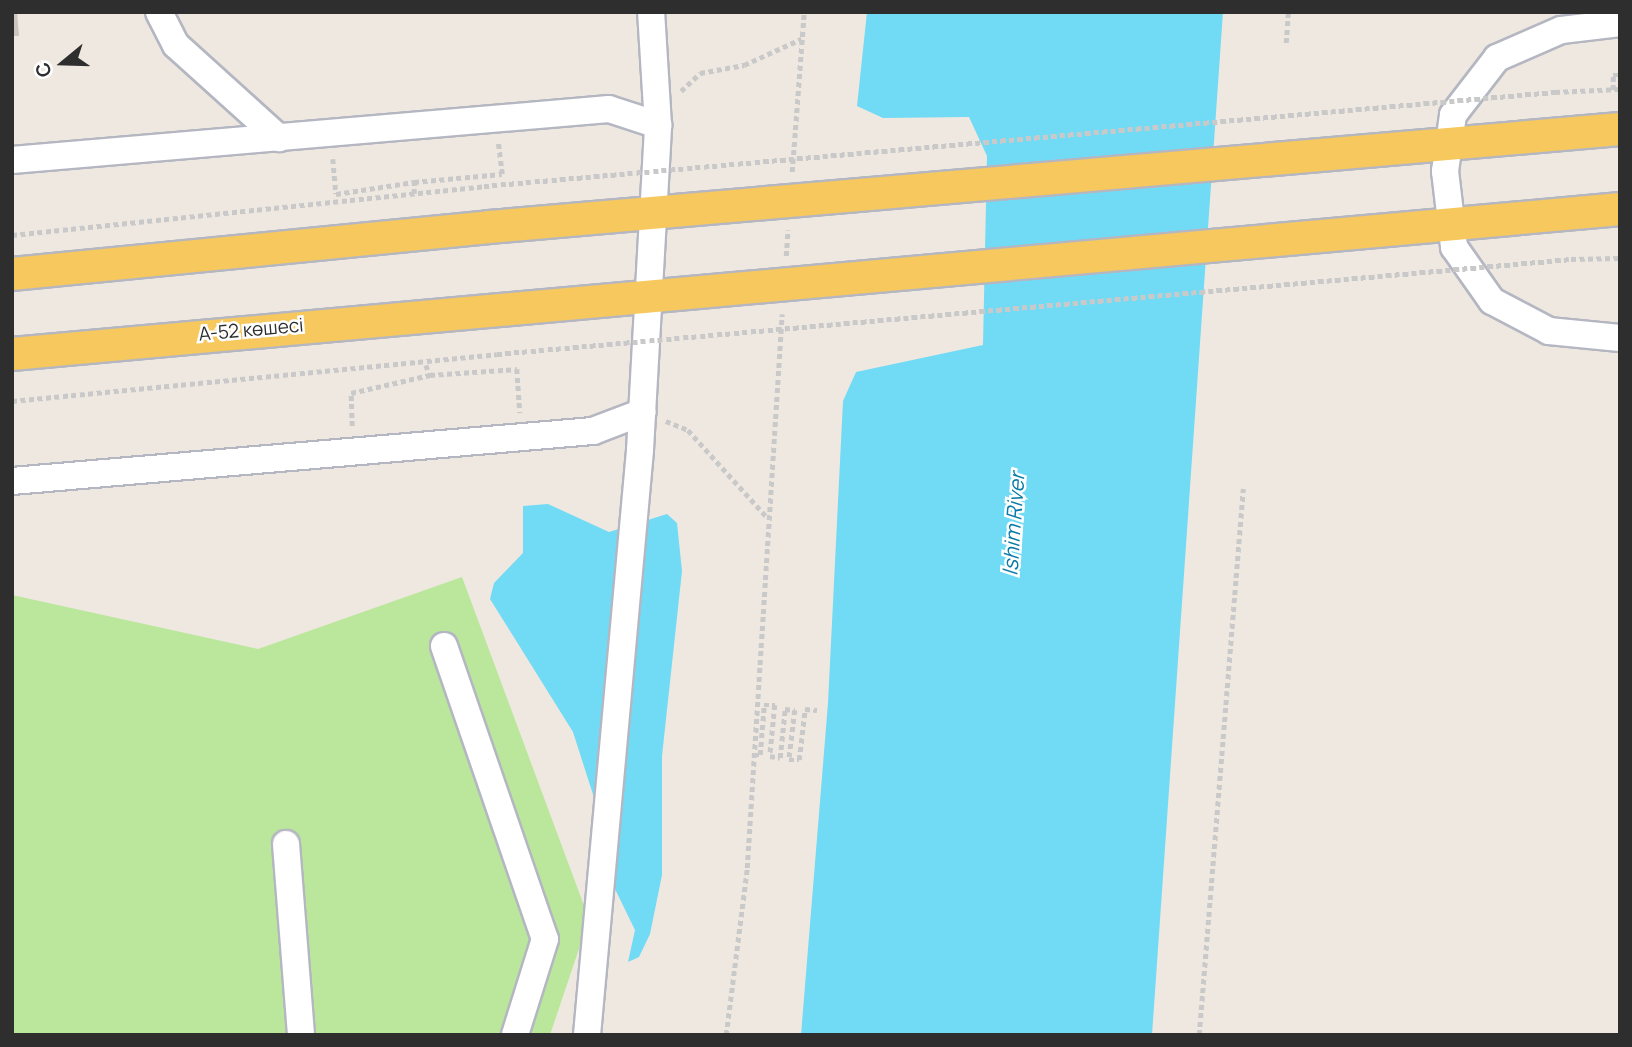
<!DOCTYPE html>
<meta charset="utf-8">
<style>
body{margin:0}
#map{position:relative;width:1632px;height:1047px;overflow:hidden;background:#efe8e0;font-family:Manrope,sans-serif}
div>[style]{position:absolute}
.green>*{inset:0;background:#bae79b}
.water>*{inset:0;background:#71daf4}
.building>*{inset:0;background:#cbc6be}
.path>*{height:4.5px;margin-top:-2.25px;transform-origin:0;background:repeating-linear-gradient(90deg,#c9c9c9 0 5px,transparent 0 8.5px)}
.roads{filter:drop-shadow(2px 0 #b4b7c1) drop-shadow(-2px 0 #b4b7c1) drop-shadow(0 2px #b4b7c1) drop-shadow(0 -2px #b4b7c1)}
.minor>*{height:26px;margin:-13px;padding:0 13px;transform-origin:13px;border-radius:13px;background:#fff}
.major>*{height:32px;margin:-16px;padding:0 16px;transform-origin:16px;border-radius:16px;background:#f6c85e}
.path-bridge>*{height:4.5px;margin-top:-2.25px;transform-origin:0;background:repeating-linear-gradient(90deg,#c9c9c9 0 5px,transparent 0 8.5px)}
span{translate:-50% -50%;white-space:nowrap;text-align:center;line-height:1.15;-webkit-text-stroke:5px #fff;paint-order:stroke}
.street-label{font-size:19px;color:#2e2e2e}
.water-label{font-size:21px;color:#097ba7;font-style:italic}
.frame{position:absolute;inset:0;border:14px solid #2e2e2e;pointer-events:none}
.north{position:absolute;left:28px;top:28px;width:70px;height:70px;-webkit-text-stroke:5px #fff;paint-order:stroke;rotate:251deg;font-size:19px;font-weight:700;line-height:28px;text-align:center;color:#2e2e2e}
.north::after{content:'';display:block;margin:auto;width:24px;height:32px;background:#2e2e2e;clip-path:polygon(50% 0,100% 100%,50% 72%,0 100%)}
</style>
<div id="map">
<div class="green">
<div style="clip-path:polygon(462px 577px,589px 919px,550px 1035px,12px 1035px,12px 595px,258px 649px)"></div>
</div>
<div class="water">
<div style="clip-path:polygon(867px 12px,1223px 12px,1152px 1035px,801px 1035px,828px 703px,843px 401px,856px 372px,983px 345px,987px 156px,969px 117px,883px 118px,857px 106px)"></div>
<div style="clip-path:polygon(548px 504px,609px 532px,667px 514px,677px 523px,682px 571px,662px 756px,662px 875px,650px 934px,639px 957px,628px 962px,635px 930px,615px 889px,613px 857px,573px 732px,490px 599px,494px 583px,523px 553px,523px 506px)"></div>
</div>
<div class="building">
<div style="clip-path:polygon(12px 12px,17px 12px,19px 36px,12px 36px)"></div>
</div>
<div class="path">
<div style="left:1286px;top:43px;width:31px;rotate:-86deg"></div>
<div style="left:1613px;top:90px;width:15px;rotate:-90deg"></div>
<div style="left:1613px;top:75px;width:7px"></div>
<div style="left:681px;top:91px;width:26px;rotate:-43deg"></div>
<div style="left:700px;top:73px;width:45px;rotate:-10.3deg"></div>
<div style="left:744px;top:65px;width:63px;rotate:-24.5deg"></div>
<div style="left:1555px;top:92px;width:65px;rotate:-2.6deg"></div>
<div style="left:333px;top:159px;width:35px;rotate:85deg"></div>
<div style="left:336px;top:194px;width:79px;rotate:-8.7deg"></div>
<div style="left:792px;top:172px;width:160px;rotate:-85.7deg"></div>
<div style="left:414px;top:194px;width:12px;rotate:-90deg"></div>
<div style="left:414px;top:182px;width:88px;rotate:-5.2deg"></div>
<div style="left:502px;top:174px;width:31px;rotate:-97deg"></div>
<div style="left:12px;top:235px;width:475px;rotate:-5.9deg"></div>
<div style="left:786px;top:256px;width:26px;rotate:-86deg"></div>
<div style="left:1571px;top:259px;width:49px;rotate:-1.2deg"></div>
<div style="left:426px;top:365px;width:11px;rotate:68deg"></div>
<div style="left:430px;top:375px;width:87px;rotate:-3.9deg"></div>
<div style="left:517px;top:369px;width:44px;rotate:86.1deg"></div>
<div style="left:12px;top:401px;width:487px;rotate:-5.5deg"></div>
<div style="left:666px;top:421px;width:24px;rotate:22deg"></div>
<div style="left:688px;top:430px;width:118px;rotate:47.8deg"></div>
<div style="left:352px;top:426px;width:33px;rotate:-92deg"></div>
<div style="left:351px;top:393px;width:81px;rotate:-12.8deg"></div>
<div style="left:754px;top:755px;width:6px"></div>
<div style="left:760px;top:755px;width:50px;rotate:-85.4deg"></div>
<div style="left:764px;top:705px;width:11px"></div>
<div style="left:775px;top:705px;width:51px;rotate:95.6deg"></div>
<div style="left:770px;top:756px;width:10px;rotate:11deg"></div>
<div style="left:780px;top:758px;width:49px;rotate:-84.2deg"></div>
<div style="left:785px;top:709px;width:10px;rotate:6deg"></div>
<div style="left:795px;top:710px;width:50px;rotate:96.8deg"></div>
<div style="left:789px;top:760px;width:10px"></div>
<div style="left:799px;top:760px;width:51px;rotate:-83.3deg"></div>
<div style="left:805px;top:709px;width:12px;rotate:5deg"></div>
<div style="left:726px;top:1035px;width:168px;rotate:-82.8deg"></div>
<div style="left:747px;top:868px;width:555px;rotate:-86.39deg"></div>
<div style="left:1199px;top:1035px;width:548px;rotate:-85.39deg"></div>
</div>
<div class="roads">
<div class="minor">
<div style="left:159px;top:12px;width:37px;rotate:63deg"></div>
<div style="left:176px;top:45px;width:139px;rotate:42.1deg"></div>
<div style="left:1620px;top:23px;width:59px;rotate:173.2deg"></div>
<div style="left:1561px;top:30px;width:70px;rotate:156.4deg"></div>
<div style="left:1497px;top:58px;width:72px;rotate:127.7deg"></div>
<div style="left:1453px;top:115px;width:57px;rotate:98.1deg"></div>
<div style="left:1445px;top:171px;width:77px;rotate:83.2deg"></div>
<div style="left:1454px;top:247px;width:66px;rotate:54.9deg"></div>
<div style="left:1492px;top:301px;width:64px;rotate:27.8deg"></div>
<div style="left:1549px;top:331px;width:71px;rotate:5.6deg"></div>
<div style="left:12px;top:160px;width:599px;rotate:-4.88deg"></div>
<div style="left:609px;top:109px;width:52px;rotate:18.1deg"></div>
<div style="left:12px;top:481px;width:583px;rotate:-4.92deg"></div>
<div style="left:593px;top:431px;width:53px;rotate:-20.8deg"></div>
<div style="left:444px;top:646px;width:310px;rotate:71deg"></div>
<div style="left:545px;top:939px;width:101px;rotate:107.4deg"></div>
<div style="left:286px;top:844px;width:192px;rotate:85.5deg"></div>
<div style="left:587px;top:1035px;width:587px;rotate:-84.82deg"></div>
<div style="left:640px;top:450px;width:325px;rotate:-86.8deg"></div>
<div style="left:658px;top:125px;width:113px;rotate:-93.5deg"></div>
</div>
<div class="major">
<div style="left:12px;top:274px;width:479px;rotate:-5.6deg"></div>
<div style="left:489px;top:227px;width:1135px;rotate:-4.95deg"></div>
<div style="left:12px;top:354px;width:1615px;rotate:-5.15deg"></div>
</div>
</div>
<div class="path-bridge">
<div style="left:484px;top:186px;width:1075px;rotate:-5.02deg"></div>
<div style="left:497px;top:354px;width:1078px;rotate:-5.05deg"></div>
</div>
<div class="street-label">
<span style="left:251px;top:330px;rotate:-5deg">А-52 көшесі</span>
</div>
<div class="water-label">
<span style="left:1013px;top:524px;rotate:-86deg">Ishim River</span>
</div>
<div class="frame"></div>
<div class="north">С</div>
</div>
